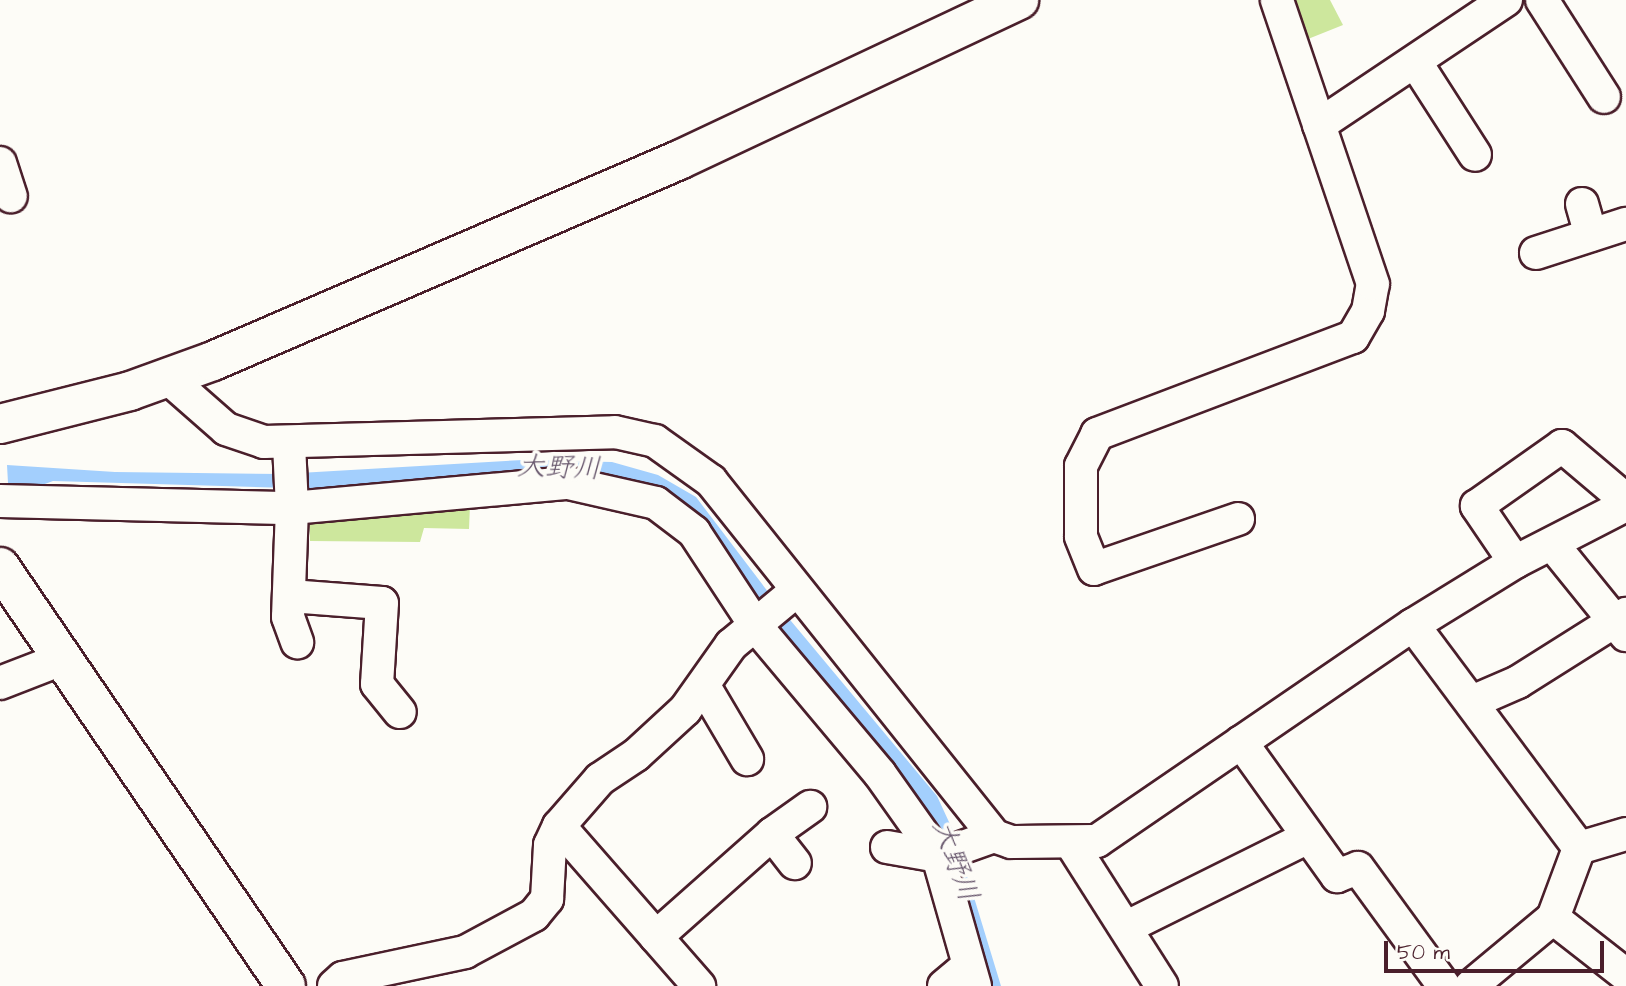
<!DOCTYPE html>
<meta charset="utf-8">
<style>
body{margin:0}
#map{position:relative;width:1626px;height:986px;overflow:hidden;background:#fdfcf7;font-family:"Architects Daughter","Klee One",sans-serif}
div>[style]{position:absolute}
.green>*{inset:0;background:#cde79d}
.water>*{inset:0;background:#a3cffd}
.roads{filter:drop-shadow(2px 0 #4a1f2b) drop-shadow(-2px 0 #4a1f2b) drop-shadow(0 2px #4a1f2b) drop-shadow(0 -2px #4a1f2b)}
.minor>*{height:32px;margin:-16px;padding:0 16px;transform-origin:16px;border-radius:16px;background:#fdfcf7}
.tertiary>*{height:38px;margin:-19px;padding:0 19px;transform-origin:19px;border-radius:19px;background:#fdfcf7}
span{translate:-50% -50%;white-space:nowrap;text-align:center;line-height:1.15;-webkit-text-stroke:7px #fdfcf7;paint-order:stroke}
.water-label{font-size:28px;color:#65546a;font-style:italic}
.scale{position:absolute;left:1384px;top:941px;width:220px;height:32px;box-sizing:border-box;border:4px solid #4a1f2b;border-top:0;padding-left:9px;font-size:21px;line-height:24px;white-space:nowrap;color:#4a1f2b;-webkit-text-stroke:5px #fdfcf7;paint-order:stroke}
</style>
<div id="map">
<div class="green">
<div style="clip-path:polygon(1284px 0,1330px 0,1343px 25px,1298px 43px)"></div>
<div style="clip-path:polygon(470px 505px,469px 529px,424px 528px,420px 542px,310px 541px,309px 514px)"></div>
</div>
<div class="water">
<div style="clip-path:polygon(523px 460px,612px 462px,658px 475px,696px 497px,781px 609px,937px 796px,955px 835px,1001px 986px,988px 986px,945px 839px,915px 794px,647px 487px,604px 474px,322px 489px,53px 481px,42px 485px,8px 483px,7px 465px,115px 472px,282px 474px)"></div>
</div>
<div class="roads">
<div class="minor">
<div style="left:1542px;top:0;width:115px;rotate:57.4deg"></div>
<div style="left:1416px;top:63px;width:109px;rotate:57.3deg"></div>
<div style="left:1319px;top:125px;width:225px;rotate:-33.8deg"></div>
<div style="left:0;top:163px;width:35px;rotate:72deg"></div>
<div style="left:1582px;top:204px;width:32px;rotate:74deg"></div>
<div style="left:1536px;top:253px;width:95px;rotate:-17.9deg"></div>
<div style="left:168px;top:378px;width:77px;rotate:41.3deg"></div>
<div style="left:226px;top:429px;width:40px;rotate:18.9deg"></div>
<div style="left:264px;top:442px;width:351px;rotate:-1.6deg"></div>
<div style="left:615px;top:432px;width:41px;rotate:12.7deg"></div>
<div style="left:655px;top:441px;width:69px;rotate:35.5deg"></div>
<div style="left:711px;top:481px;width:454px;rotate:51.4deg"></div>
<div style="left:994px;top:836px;width:18px;rotate:19deg"></div>
<div style="left:1011px;top:842px;width:86px;rotate:-0.7deg"></div>
<div style="left:1097px;top:841px;width:383px;rotate:-34.4deg"></div>
<div style="left:1413px;top:625px;width:120px;rotate:-31.7deg"></div>
<div style="left:1515px;top:562px;width:125px;rotate:-27.2deg"></div>
<div style="left:289px;top:444px;width:64px;rotate:87.3deg"></div>
<div style="left:292px;top:508px;width:109px;rotate:92.1deg"></div>
<div style="left:288px;top:617px;width:27px;rotate:70deg"></div>
<div style="left:0;top:501px;width:292px;rotate:1.4deg"></div>
<div style="left:292px;top:508px;width:277px;rotate:-5.2deg"></div>
<div style="left:568px;top:483px;width:90px;rotate:12.8deg"></div>
<div style="left:656px;top:503px;width:48px;rotate:37.3deg"></div>
<div style="left:694px;top:532px;width:111px;rotate:56.7deg"></div>
<div style="left:755px;top:625px;width:194px;rotate:50deg"></div>
<div style="left:880px;top:774px;width:100px;rotate:54.7deg"></div>
<div style="left:938px;top:856px;width:135px;rotate:74.1deg"></div>
<div style="left:1238px;top:519px;width:152px;rotate:160.9deg"></div>
<div style="left:1094px;top:569px;width:35px;rotate:-112deg"></div>
<div style="left:1081px;top:536px;width:70px;rotate:-90deg"></div>
<div style="left:1081px;top:466px;width:36px;rotate:-63deg"></div>
<div style="left:1097px;top:434px;width:274px;rotate:-20.8deg"></div>
<div style="left:1353px;top:337px;width:30px;rotate:-60deg"></div>
<div style="left:1368px;top:311px;width:27px;rotate:-80deg"></div>
<div style="left:1373px;top:284px;width:300px;rotate:-108.7deg"></div>
<div style="left:1553px;top:545px;width:116px;rotate:51deg"></div>
<div style="left:1515px;top:562px;width:68px;rotate:-124.2deg"></div>
<div style="left:1477px;top:506px;width:104px;rotate:-35.2deg"></div>
<div style="left:1562px;top:446px;width:84px;rotate:40.2deg"></div>
<div style="left:290px;top:596px;width:92px;rotate:4.4deg"></div>
<div style="left:382px;top:603px;width:81px;rotate:93.5deg"></div>
<div style="left:377px;top:684px;width:36px;rotate:51deg"></div>
<div style="left:1413px;top:625px;width:278px;rotate:53.3deg"></div>
<div style="left:0;top:683px;width:66px;rotate:-21.2deg"></div>
<div style="left:704px;top:686px;width:85px;rotate:59.5deg"></div>
<div style="left:1472px;top:702px;width:50px;rotate:-23.5deg"></div>
<div style="left:1518px;top:682px;width:128px;rotate:-32.2deg"></div>
<div style="left:1241px;top:742px;width:165px;rotate:54.4deg"></div>
<div style="left:1337px;top:876px;width:22px;rotate:-21deg"></div>
<div style="left:1358px;top:868px;width:146px;rotate:53.9deg"></div>
<div style="left:559px;top:826px;width:213px;rotate:48.8deg"></div>
<div style="left:772px;top:834px;width:37px;rotate:52deg"></div>
<div style="left:1071px;top:843px;width:169px;rotate:57.5deg"></div>
<div style="left:887px;top:847px;width:52px;rotate:10deg"></div>
<div style="left:938px;top:856px;width:59px;rotate:-19.7deg"></div>
<div style="left:1553px;top:918px;width:93px;rotate:38deg"></div>
<div style="left:1127px;top:927px;width:202px;rotate:-26.4deg"></div>
<div style="left:656px;top:937px;width:155px;rotate:-41.6deg"></div>
<div style="left:772px;top:834px;width:47px;rotate:-35.4deg"></div>
<div style="left:334px;top:986px;width:12px;rotate:-42deg"></div>
<div style="left:343px;top:978px;width:125px;rotate:-12deg"></div>
<div style="left:465px;top:952px;width:78px;rotate:-28.2deg"></div>
<div style="left:534px;top:915px;width:21px;rotate:-51deg"></div>
<div style="left:547px;top:899px;width:54px;rotate:-86.8deg"></div>
<div style="left:550px;top:845px;width:21px;rotate:-65deg"></div>
<div style="left:559px;top:826px;width:62px;rotate:-48.9deg"></div>
<div style="left:600px;top:779px;width:43px;rotate:-33.7deg"></div>
<div style="left:636px;top:755px;width:67px;rotate:-42.6deg"></div>
<div style="left:685px;top:710px;width:80px;rotate:-54.7deg"></div>
<div style="left:731px;top:645px;width:85px;rotate:-39.7deg"></div>
<div style="left:944px;top:986px;width:30px;rotate:-40deg"></div>
<div style="left:1471px;top:986px;width:107px;rotate:-39.7deg"></div>
<div style="left:1553px;top:918px;width:75px;rotate:-69.6deg"></div>
<div style="left:1579px;top:848px;width:49px;rotate:-16.6deg"></div>
</div>
<div class="tertiary">
<div style="left:0;top:424px;width:134px;rotate:-14.2deg"></div>
<div style="left:130px;top:391px;width:88px;rotate:-19.9deg"></div>
<div style="left:213px;top:361px;width:508px;rotate:-23.33deg"></div>
<div style="left:679px;top:160px;width:376px;rotate:-25.2deg"></div>
<div style="left:0;top:567px;width:507px;rotate:55.68deg"></div>
</div>
</div>
<div class="water-label">
<span style="left:559px;top:468px;rotate:2deg">大野川</span>
<span style="left:955px;top:861px;rotate:70deg">大野川</span>
</div>
<div class="scale">50 m</div>
</div>
